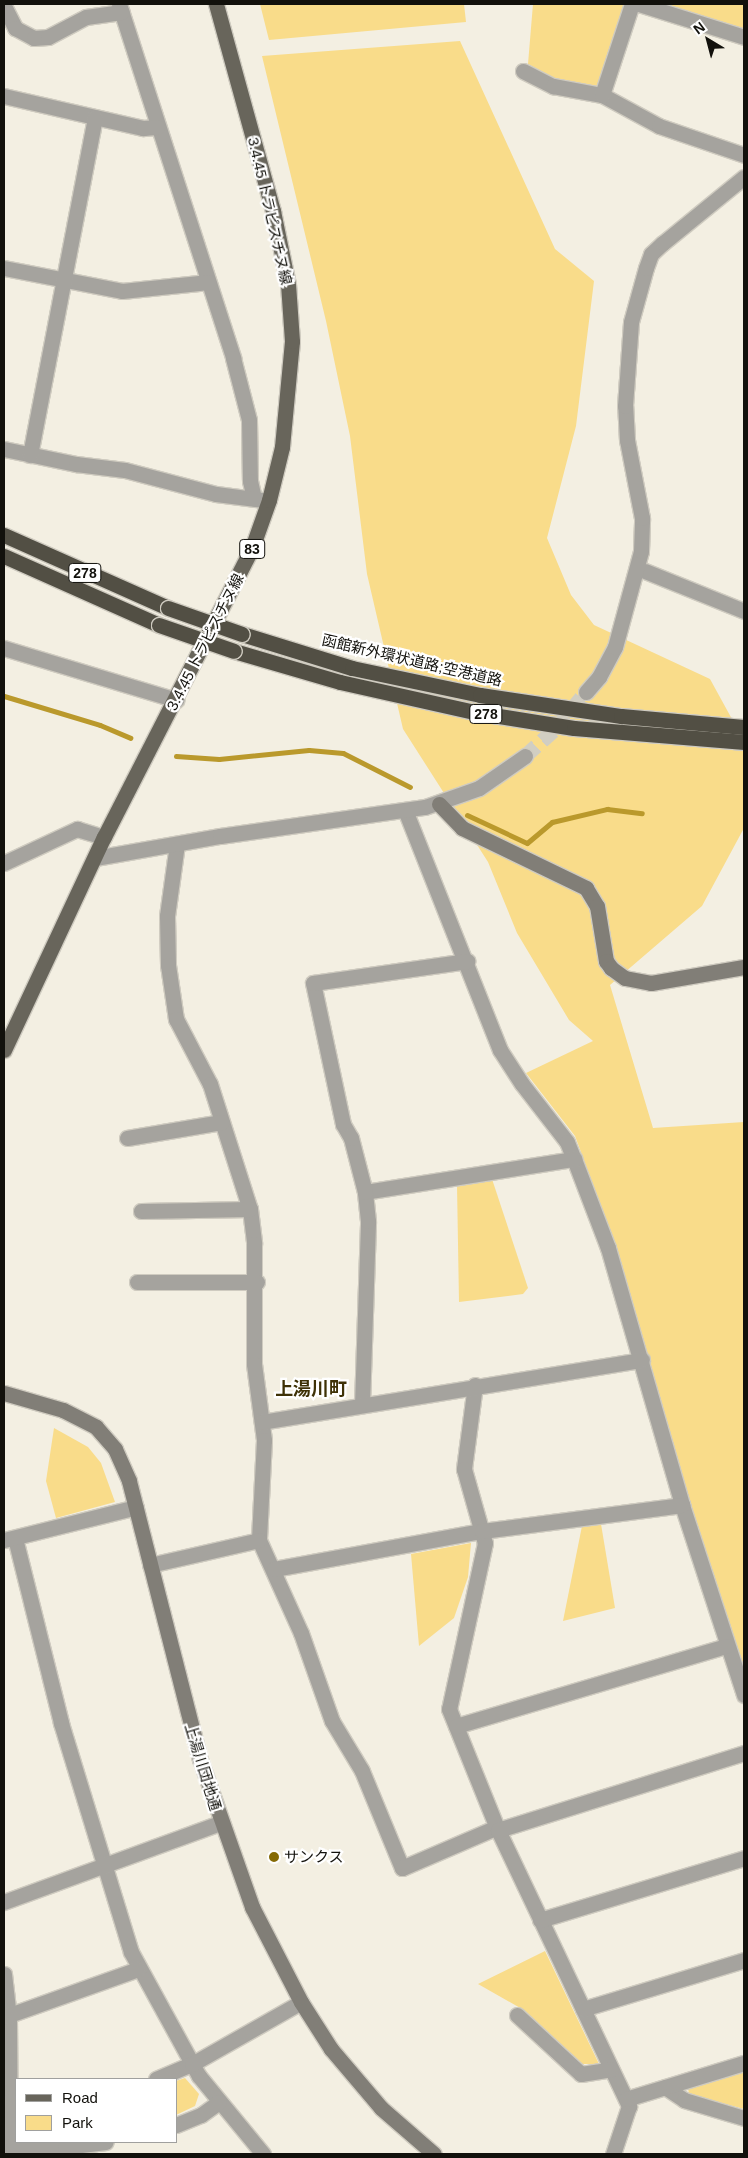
<!DOCTYPE html>
<meta charset="utf-8">
<style>
body{margin:0}
#map{position:relative;width:748px;height:2158px;overflow:hidden;background:#f3efe2;font-family:Arial,"Noto Sans JP",sans-serif}
div>[style]{position:absolute}
.green>*{inset:0;background:#f9dc8a}
.stream>*{height:5px;margin:-2.5px;padding:0 2.5px;transform-origin:2.5px;border-radius:2.5px;background:#ba992c}
.street-tunnel>*{height:15px;margin-top:-7.5px;transform-origin:0;background:repeating-linear-gradient(90deg,#d1cec2 0 15px,transparent 0 23px)}
.roads{filter:drop-shadow(1px 0 #cfcbc0) drop-shadow(-1px 0 #cfcbc0) drop-shadow(0 1px #cfcbc0) drop-shadow(0 -1px #cfcbc0)}
.street>*{height:15px;margin:-7.5px;padding:0 7.5px;transform-origin:7.5px;border-radius:7.5px;background:#a5a39e}
.secondary>*{height:15px;margin:-7.5px;padding:0 7.5px;transform-origin:7.5px;border-radius:7.5px;background:#817e77}
.primary>*{height:15px;margin:-7.5px;padding:0 7.5px;transform-origin:7.5px;border-radius:7.5px;background:#68655b}
.highway>*{height:15px;margin:-7.5px;padding:0 7.5px;transform-origin:7.5px;border-radius:7.5px;background:#524f44}
.bridges{filter:drop-shadow(1px 0 #cfcbc0) drop-shadow(-1px 0 #cfcbc0) drop-shadow(0 1px #cfcbc0) drop-shadow(0 -1px #cfcbc0)}
.highway-bridge>*{height:15px;margin:-7.5px;padding:0 7.5px;transform-origin:7.5px;border-radius:7.5px;background:#524f44}
.dots>*{width:14px;height:14px;translate:-50% -50%;box-sizing:border-box;border:2px solid #fff;border-radius:50%}
span{translate:-50% -50%;white-space:nowrap;text-align:center;line-height:1.15;-webkit-text-stroke:4.5px #fff;paint-order:stroke}
.shield-label span{padding:1px 4px;background:#fff;border:1px solid;border-radius:4px;-webkit-text-stroke-width:0}
.shield-label{font-size:14px;color:#12110c;font-weight:700}
.street-label{font-size:15px;color:#12110c}
.poi-label{font-size:15px;color:#12110c}
.left{translate:0 -50%;text-align:left}
.quarter-label{font-size:18px;color:#3e3106;font-weight:700}
.frame{position:absolute;inset:0;border:5px solid #12110c;pointer-events:none}
.legend{position:absolute;left:15px;top:2078px;width:162px;height:65px;box-sizing:border-box;background:#fff;border:1px solid #a0a09e;margin:0;padding:6px 9px;list-style:none;font-size:15px;color:#12110c}
.legend li{display:flex;align-items:center;gap:10px;height:25px}
.legend b{width:25px;border:1px solid #a0a09e}
.north{position:absolute;left:683px;top:15px;width:50px;height:50px;-webkit-text-stroke:4px #fff;paint-order:stroke;rotate:323deg;font-size:14px;font-weight:700;line-height:20px;text-align:center;color:#12110c}
.north::after{content:'';display:block;margin:auto;width:18px;height:22px;background:#12110c;clip-path:polygon(50% 0,100% 100%,50% 72%,0 100%)}
</style>
<div id="map">
<div class="green">
<div style="clip-path:polygon(260px 4px,464px 4px,466px 22px,269px 40px)"></div>
<div style="clip-path:polygon(533px 4px,625px 4px,597px 86px,556px 79px,528px 64px)"></div>
<div style="clip-path:polygon(666px 4px,744px 4px,744px 29px)"></div>
<div style="clip-path:polygon(460px 41px,555px 249px,594px 281px,576px 426px,547px 538px,571px 595px,594px 625px,710px 679px,744px 741px,744px 828px,702px 906px,610px 985px,653px 1128px,744px 1122px,744px 1676px,690px 1504px,617px 1249px,575px 1136px,526px 1073px,593px 1041px,569px 1020px,517px 933px,488px 862px,403px 729px,367px 574px,350px 436px,326px 321px,262px 56px)"></div>
<div style="clip-path:polygon(492px 1179px,528px 1288px,523px 1294px,459px 1302px,457px 1185px)"></div>
<div style="clip-path:polygon(54px 1428px,88px 1447px,101px 1463px,115px 1502px,56px 1518px,46px 1481px)"></div>
<div style="clip-path:polygon(601px 1524px,615px 1608px,563px 1621px,582px 1526px)"></div>
<div style="clip-path:polygon(471px 1543px,468px 1577px,454px 1618px,419px 1646px,411px 1554px)"></div>
<div style="clip-path:polygon(545px 1951px,599px 2064px,581px 2064px,522px 2009px,478px 1984px)"></div>
<div style="clip-path:polygon(744px 2071px,744px 2109px,689px 2094px,688px 2088px)"></div>
<div style="clip-path:polygon(185px 2078px,199px 2094px,195px 2106px,176px 2115px,176px 2081px)"></div>
</div>
<div class="stream">
<div style="left:4px;top:696px;width:100px;rotate:16.8deg"></div>
<div style="left:100px;top:725px;width:33px;rotate:23deg"></div>
<div style="left:176px;top:756px;width:43px;rotate:4deg"></div>
<div style="left:219px;top:759px;width:90px;rotate:-5.7deg"></div>
<div style="left:309px;top:750px;width:34px;rotate:5deg"></div>
<div style="left:343px;top:753px;width:75px;rotate:26.9deg"></div>
<div style="left:467px;top:815px;width:66px;rotate:25deg"></div>
<div style="left:527px;top:843px;width:33px;rotate:-40deg"></div>
<div style="left:552px;top:822px;width:57px;rotate:-13.3deg"></div>
<div style="left:607px;top:809px;width:35px;rotate:7deg"></div>
</div>
<div class="street-tunnel">
<div style="left:525px;top:756px;width:43px;rotate:-42.2deg"></div>
<div style="left:557px;top:727px;width:45px;rotate:-50.4deg"></div>
</div>
<div class="roads">
<div class="street">
<div style="left:119px;top:4px;width:372px;rotate:72.1deg"></div>
<div style="left:233px;top:358px;width:64px;rotate:75.5deg"></div>
<div style="left:249px;top:420px;width:61px;rotate:89.1deg"></div>
<div style="left:250px;top:481px;width:18px;rotate:77deg"></div>
<div style="left:639px;top:4px;width:110px;rotate:17.4deg"></div>
<div style="left:4px;top:6px;width:25px;rotate:63deg"></div>
<div style="left:15px;top:28px;width:21px;rotate:28deg"></div>
<div style="left:34px;top:38px;width:14px;rotate:-4deg"></div>
<div style="left:48px;top:37px;width:43px;rotate:-27.8deg"></div>
<div style="left:86px;top:17px;width:36px;rotate:-8deg"></div>
<div style="left:523px;top:71px;width:34px;rotate:27deg"></div>
<div style="left:553px;top:86px;width:50px;rotate:10.4deg"></div>
<div style="left:602px;top:95px;width:65px;rotate:28.5deg"></div>
<div style="left:659px;top:126px;width:90px;rotate:18.8deg"></div>
<div style="left:602px;top:95px;width:96px;rotate:-71.8deg"></div>
<div style="left:4px;top:96px;width:143px;rotate:13deg"></div>
<div style="left:143px;top:128px;width:14px;rotate:-4deg"></div>
<div style="left:4px;top:268px;width:120px;rotate:11deg"></div>
<div style="left:122px;top:291px;width:87px;rotate:-5.9deg"></div>
<div style="left:4px;top:449px;width:74px;rotate:11.8deg"></div>
<div style="left:76px;top:464px;width:49px;rotate:7deg"></div>
<div style="left:125px;top:470px;width:94px;rotate:14.8deg"></div>
<div style="left:216px;top:494px;width:46px;rotate:7.4deg"></div>
<div style="left:30px;top:455px;width:344px;rotate:-79.1deg"></div>
<div style="left:645px;top:571px;width:107px;rotate:22deg"></div>
<div style="left:4px;top:648px;width:180px;rotate:16.8deg"></div>
<div style="left:586px;top:692px;width:20px;rotate:-49deg"></div>
<div style="left:599px;top:677px;width:34px;rotate:-62deg"></div>
<div style="left:615px;top:647px;width:99px;rotate:-74.8deg"></div>
<div style="left:641px;top:551px;width:33px;rotate:-88deg"></div>
<div style="left:642px;top:518px;width:79px;rotate:-100.9deg"></div>
<div style="left:627px;top:440px;width:34px;rotate:-93deg"></div>
<div style="left:625px;top:406px;width:84px;rotate:-85.9deg"></div>
<div style="left:631px;top:322px;width:56px;rotate:-74.5deg"></div>
<div style="left:646px;top:268px;width:15px;rotate:-70deg"></div>
<div style="left:651px;top:254px;width:16px;rotate:-43deg"></div>
<div style="left:663px;top:243px;width:104px;rotate:-39.2deg"></div>
<div style="left:405px;top:810px;width:258px;rotate:68.4deg"></div>
<div style="left:500px;top:1050px;width:40px;rotate:57.1deg"></div>
<div style="left:522px;top:1084px;width:73px;rotate:52.2deg"></div>
<div style="left:567px;top:1142px;width:18px;rotate:68deg"></div>
<div style="left:574px;top:1159px;width:95px;rotate:69.1deg"></div>
<div style="left:608px;top:1248px;width:267px;rotate:73.9deg"></div>
<div style="left:682px;top:1505px;width:200px;rotate:71.9deg"></div>
<div style="left:177px;top:844px;width:73px;rotate:97.9deg"></div>
<div style="left:167px;top:916px;width:49px;rotate:88.8deg"></div>
<div style="left:168px;top:965px;width:55px;rotate:81.6deg"></div>
<div style="left:176px;top:1019px;width:73px;rotate:62.4deg"></div>
<div style="left:210px;top:1084px;width:131px;rotate:72.3deg"></div>
<div style="left:250px;top:1209px;width:35px;rotate:83deg"></div>
<div style="left:254px;top:1244px;width:120px;rotate:90deg"></div>
<div style="left:254px;top:1364px;width:77px;rotate:82.5deg"></div>
<div style="left:264px;top:1440px;width:100px;rotate:92.9deg"></div>
<div style="left:259px;top:1540px;width:102px;rotate:65.7deg"></div>
<div style="left:301px;top:1633px;width:93px;rotate:70.6deg"></div>
<div style="left:332px;top:1721px;width:58px;rotate:59deg"></div>
<div style="left:362px;top:1771px;width:105px;rotate:67.6deg"></div>
<div style="left:402px;top:1868px;width:103px;rotate:-23.3deg"></div>
<div style="left:95px;top:858px;width:127px;rotate:-10deg"></div>
<div style="left:220px;top:836px;width:207px;rotate:-8.1deg"></div>
<div style="left:425px;top:807px;width:57px;rotate:-19.4deg"></div>
<div style="left:479px;top:788px;width:56px;rotate:-34.8deg"></div>
<div style="left:4px;top:863px;width:81px;rotate:-25deg"></div>
<div style="left:77px;top:829px;width:28px;rotate:17deg"></div>
<div style="left:127px;top:1138px;width:96px;rotate:-9.6deg"></div>
<div style="left:365px;top:1192px;width:212px;rotate:-9deg"></div>
<div style="left:141px;top:1211px;width:109px;rotate:-1.1deg"></div>
<div style="left:137px;top:1282px;width:120px"></div>
<div style="left:475px;top:1385px;width:85px;rotate:97.5deg"></div>
<div style="left:464px;top:1469px;width:77px;rotate:74.2deg"></div>
<div style="left:485px;top:1543px;width:170px;rotate:102.2deg"></div>
<div style="left:449px;top:1709px;width:131px;rotate:68deg"></div>
<div style="left:498px;top:1830px;width:306px;rotate:64.6deg"></div>
<div style="left:629px;top:2106px;width:51px;rotate:108.4deg"></div>
<div style="left:362px;top:1405px;width:184px;rotate:-88.1deg"></div>
<div style="left:368px;top:1221px;width:29px;rotate:-96deg"></div>
<div style="left:365px;top:1192px;width:56px;rotate:-104.5deg"></div>
<div style="left:351px;top:1138px;width:16px;rotate:-120deg"></div>
<div style="left:343px;top:1124px;width:144px;rotate:-102deg"></div>
<div style="left:313px;top:983px;width:156px;rotate:-8.1deg"></div>
<div style="left:262px;top:1422px;width:385px;rotate:-9.3deg"></div>
<div style="left:15px;top:1538px;width:191px;rotate:76deg"></div>
<div style="left:61px;top:1723px;width:239px;rotate:73deg"></div>
<div style="left:131px;top:1952px;width:141px;rotate:61.3deg"></div>
<div style="left:199px;top:2076px;width:101px;rotate:50.6deg"></div>
<div style="left:4px;top:1540px;width:136px;rotate:-14deg"></div>
<div style="left:150px;top:1565px;width:112px;rotate:-12.9deg"></div>
<div style="left:274px;top:1569px;width:211px;rotate:-10.4deg"></div>
<div style="left:482px;top:1531px;width:202px;rotate:-7.4deg"></div>
<div style="left:456px;top:1726px;width:282px;rotate:-16.5deg"></div>
<div style="left:498px;top:1830px;width:258px;rotate:-17.4deg"></div>
<div style="left:4px;top:1902px;width:230px;rotate:-20.1deg"></div>
<div style="left:540px;top:1920px;width:213px;rotate:-16.9deg"></div>
<div style="left:4px;top:1974px;width:43px;rotate:83.4deg"></div>
<div style="left:9px;top:2017px;width:137px;rotate:89.6deg"></div>
<div style="left:583px;top:2009px;width:168px;rotate:-16.9deg"></div>
<div style="left:517px;top:2015px;width:87px;rotate:42.7deg"></div>
<div style="left:581px;top:2074px;width:30px;rotate:-9deg"></div>
<div style="left:4px;top:2017px;width:142px;rotate:-19.7deg"></div>
<div style="left:156px;top:2079px;width:39px;rotate:-23deg"></div>
<div style="left:192px;top:2064px;width:125px;rotate:-29.6deg"></div>
<div style="left:665px;top:2087px;width:23px;rotate:34deg"></div>
<div style="left:684px;top:2100px;width:63px;rotate:16.7deg"></div>
<div style="left:626px;top:2099px;width:123px;rotate:-17deg"></div>
<div style="left:176px;top:2125px;width:27px;rotate:-22deg"></div>
<div style="left:201px;top:2115px;width:22px;rotate:-36deg"></div>
<div style="left:10px;top:2146px;width:55px;rotate:1deg"></div>
<div style="left:65px;top:2147px;width:41px;rotate:-7deg"></div>
</div>
<div class="secondary">
<div style="left:439px;top:804px;width:33px;rotate:46deg"></div>
<div style="left:462px;top:828px;width:138px;rotate:25.8deg"></div>
<div style="left:586px;top:888px;width:21px;rotate:59deg"></div>
<div style="left:597px;top:906px;width:56px;rotate:80.7deg"></div>
<div style="left:606px;top:961px;width:9px;rotate:54deg"></div>
<div style="left:611px;top:968px;width:17px;rotate:36deg"></div>
<div style="left:625px;top:978px;width:26px;rotate:11deg"></div>
<div style="left:651px;top:983px;width:94px;rotate:-9.8deg"></div>
<div style="left:4px;top:1393px;width:61px;rotate:16.1deg"></div>
<div style="left:63px;top:1410px;width:37px;rotate:27deg"></div>
<div style="left:96px;top:1427px;width:29px;rotate:49deg"></div>
<div style="left:115px;top:1449px;width:35px;rotate:66deg"></div>
<div style="left:129px;top:1481px;width:287px;rotate:75.7deg"></div>
<div style="left:200px;top:1759px;width:157px;rotate:70.6deg"></div>
<div style="left:252px;top:1907px;width:107px;rotate:62.7deg"></div>
<div style="left:301px;top:2002px;width:56px;rotate:57.4deg"></div>
<div style="left:331px;top:2049px;width:77px;rotate:49.7deg"></div>
<div style="left:381px;top:2108px;width:70px;rotate:41deg"></div>
</div>
<div class="primary">
<div style="left:4px;top:1050px;width:235px;rotate:-64.9deg"></div>
<div style="left:104px;top:837px;width:325px;rotate:-62.9deg"></div>
<div style="left:252px;top:548px;width:51px;rotate:-70.5deg"></div>
<div style="left:269px;top:500px;width:55px;rotate:-76.2deg"></div>
<div style="left:282px;top:447px;width:106px;rotate:-84.6deg"></div>
<div style="left:292px;top:341px;width:57px;rotate:-94deg"></div>
<div style="left:288px;top:284px;width:75px;rotate:-101.6deg"></div>
<div style="left:273px;top:211px;width:215px;rotate:-105.4deg"></div>
</div>
<div class="highway">
<div style="left:4px;top:535px;width:180px;rotate:24deg"></div>
<div style="left:4px;top:556px;width:170px;rotate:24deg"></div>
<div style="left:242px;top:634px;width:115px;rotate:17.2deg"></div>
<div style="left:352px;top:668px;width:131px;rotate:11.9deg"></div>
<div style="left:480px;top:695px;width:143px;rotate:8.5deg"></div>
<div style="left:621px;top:716px;width:123px;rotate:5.1deg"></div>
<div style="left:234px;top:651px;width:110px;rotate:16.3deg"></div>
<div style="left:340px;top:682px;width:137px;rotate:12.6deg"></div>
<div style="left:474px;top:712px;width:101px;rotate:9.1deg"></div>
<div style="left:574px;top:728px;width:171px;rotate:4.7deg"></div>
</div>
</div>
<div class="bridges">
<div class="highway-bridge">
<div style="left:168px;top:608px;width:78px;rotate:19.4deg"></div>
<div style="left:159px;top:625px;width:79px;rotate:19.1deg"></div>
</div>
</div>
<div class="dots">
<div style="left:274px;top:1857px;background:#856a06"></div>
</div>
<div class="shield-label">
<span style="left:252px;top:549px">83</span>
<span style="left:85px;top:573px">278</span>
<span style="left:486px;top:714px">278</span>
</div>
<div class="street-label">
<span style="left:270px;top:211px;rotate:77deg">3.4.45 トラピスチヌ線</span>
<span style="left:205px;top:642px;rotate:-63deg">3.4.45 トラピスチヌ線</span>
<span style="left:412px;top:660px;rotate:13deg">函館新外環状道路;空港道路</span>
<span style="left:203px;top:1767px;rotate:73deg">上湯川団地通</span>
</div>
<div class="poi-label">
<span class="left" style="left:284px;top:1857px">サンクス</span>
</div>
<div class="quarter-label">
<span style="left:311px;top:1389px">上湯川町</span>
</div>
<div class="frame"></div>
<ul class="legend">
<li><b style="height:6px;background:#68655b"></b>Road</li>
<li><b style="height:14px;background:#f9dc8a"></b>Park</li>
</ul>
<div class="north">N</div>
</div>
